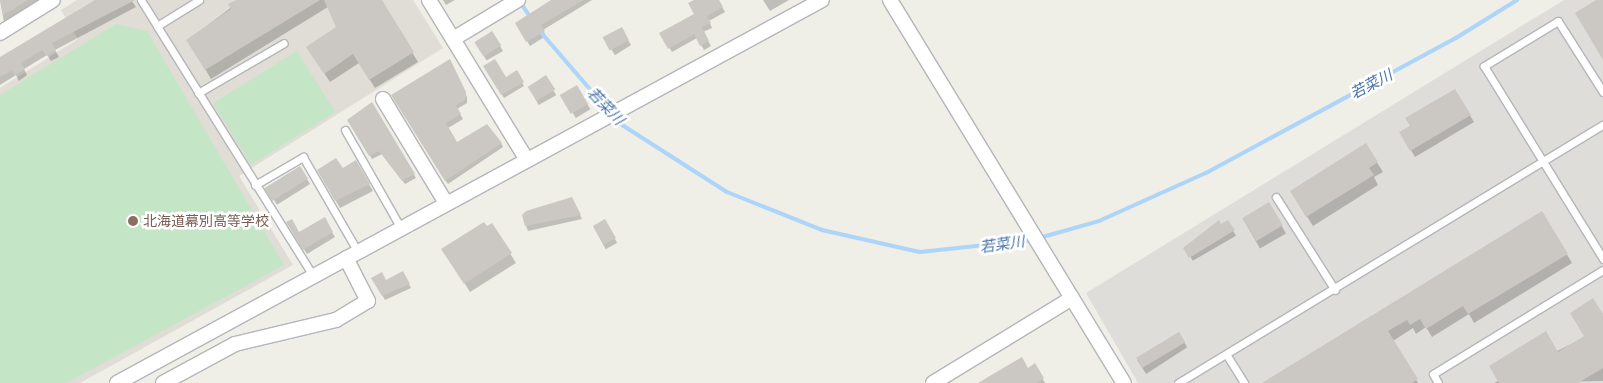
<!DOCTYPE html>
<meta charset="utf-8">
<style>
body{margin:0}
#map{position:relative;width:1603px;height:383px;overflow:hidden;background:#efeee7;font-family:Inter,"Noto Sans JP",sans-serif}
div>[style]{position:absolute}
.industrial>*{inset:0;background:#deddd9}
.education>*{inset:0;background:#dfddd5}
.green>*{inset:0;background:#c5e5c7;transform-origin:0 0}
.shadow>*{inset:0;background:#0003;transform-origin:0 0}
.stream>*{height:4px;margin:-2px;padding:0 2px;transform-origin:2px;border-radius:2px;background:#add4f9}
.building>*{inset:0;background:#cbc8c4;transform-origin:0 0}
.roads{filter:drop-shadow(1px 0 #b4b6ba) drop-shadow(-1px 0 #b4b6ba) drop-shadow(0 1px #b4b6ba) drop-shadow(0 -1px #b4b6ba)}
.lane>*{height:7px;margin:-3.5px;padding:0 3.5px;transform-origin:3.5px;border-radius:3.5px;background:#fff}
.street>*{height:14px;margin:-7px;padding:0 7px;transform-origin:7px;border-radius:7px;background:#fff}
.dots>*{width:14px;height:14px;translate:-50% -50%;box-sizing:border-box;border:2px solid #fff;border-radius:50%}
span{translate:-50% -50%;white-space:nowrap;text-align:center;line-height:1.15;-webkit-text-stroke:5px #fff;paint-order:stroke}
.education-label{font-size:14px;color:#785e54}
.left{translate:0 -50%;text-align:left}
.water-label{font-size:15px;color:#4a74ab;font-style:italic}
</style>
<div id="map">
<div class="industrial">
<div style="clip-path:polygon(1564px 0,1603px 0,1603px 383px,1138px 383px,1086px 293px)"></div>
</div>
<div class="education">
<div style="clip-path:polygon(77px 0,413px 0,443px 48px,239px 176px,293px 265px,80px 383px,0 383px,0 88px,78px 39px,61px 10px)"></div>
</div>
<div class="green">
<div style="clip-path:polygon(116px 24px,147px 31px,284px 265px,66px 383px,0 383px,0 95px)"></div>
<div style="left:297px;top:51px;width:72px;height:99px;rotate:58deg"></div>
</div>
<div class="shadow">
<div style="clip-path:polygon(0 0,44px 0,4px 22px)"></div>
<div style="clip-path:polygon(98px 0,131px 0,136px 7px,55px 50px,59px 57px,51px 61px,47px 55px,24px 69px,27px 75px,19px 81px,16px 75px,0 85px,0 58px)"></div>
<div style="clip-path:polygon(241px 0,380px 0,418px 62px,375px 88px,359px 63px,330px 82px,313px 56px,338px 27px,328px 7px,211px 79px,188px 40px)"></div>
<div style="clip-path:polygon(443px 0,455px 0,446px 5px)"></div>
<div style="clip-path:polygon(553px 0,592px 0,543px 30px,546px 36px,530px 46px,516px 23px)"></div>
<div style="clip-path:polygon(698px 0,718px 0,725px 12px,709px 21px,712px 28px,703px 32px,711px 46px,704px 50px,697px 38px,672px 52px,661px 34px,696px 14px)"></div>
<div style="clip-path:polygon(763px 0,789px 0,770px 11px)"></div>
<div style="left:621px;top:29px;width:19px;height:19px;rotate:58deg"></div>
<div style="left:492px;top:32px;width:22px;height:19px;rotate:60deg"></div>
<div style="clip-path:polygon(452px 65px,467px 97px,467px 103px,457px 109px,463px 119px,448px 128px,457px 144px,501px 143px,503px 147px,448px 184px,392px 95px)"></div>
<div style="clip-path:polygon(485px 67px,506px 79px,516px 72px,524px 86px,504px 98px)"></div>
<div style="left:546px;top:77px;width:21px;height:20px;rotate:61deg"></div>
<div style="left:577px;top:87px;width:26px;height:17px;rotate:59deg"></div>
<div style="clip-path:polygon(1455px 91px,1474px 122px,1415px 157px,1401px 133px)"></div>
<div style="clip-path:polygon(372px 104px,416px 178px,405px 184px,382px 154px,372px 159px,348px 120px)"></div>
<div style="clip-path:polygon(1366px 145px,1383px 172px,1374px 177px,1378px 185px,1313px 226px,1297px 201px)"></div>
<div style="clip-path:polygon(356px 162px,373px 191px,340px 208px,318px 170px,343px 170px)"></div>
<div style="left:300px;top:168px;width:19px;height:39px;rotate:58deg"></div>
<div style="clip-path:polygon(572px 199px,582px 219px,528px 231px,526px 226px)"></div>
<div style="left:1269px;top:204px;width:34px;height:30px;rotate:60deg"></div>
<div style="clip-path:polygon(1542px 212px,1572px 263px,1474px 323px,1469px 314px,1432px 337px,1426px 327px,1416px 334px,1413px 328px,1393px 341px,1418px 383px,1264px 383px)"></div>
<div style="clip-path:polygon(324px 219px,335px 237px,307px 254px,287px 223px,299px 234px)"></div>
<div style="left:605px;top:221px;width:25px;height:13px;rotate:61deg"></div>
<div style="left:1228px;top:222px;width:16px;height:50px;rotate:60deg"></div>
<div style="clip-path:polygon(492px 224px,516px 263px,470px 292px,449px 258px)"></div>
<div style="clip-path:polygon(402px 272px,411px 288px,385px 300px,373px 278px,386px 282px)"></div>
<div style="clip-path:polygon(1603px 317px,1603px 381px,1494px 383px,1585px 337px)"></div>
<div style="left:1178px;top:333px;width:17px;height:49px;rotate:57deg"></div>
<div style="clip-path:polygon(1035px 365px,1045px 383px,980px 383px,1028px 369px)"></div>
</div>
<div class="stream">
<div style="left:520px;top:2px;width:18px;rotate:56deg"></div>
<div style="left:538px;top:29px;width:124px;rotate:49.2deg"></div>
<div style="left:619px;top:123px;width:128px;rotate:32.6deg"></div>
<div style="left:727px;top:192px;width:102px;rotate:21.8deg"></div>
<div style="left:822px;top:230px;width:100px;rotate:12.7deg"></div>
<div style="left:920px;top:252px;width:113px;rotate:-6.1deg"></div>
<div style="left:1039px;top:238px;width:62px;rotate:-15.8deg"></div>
<div style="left:1099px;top:221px;width:117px;rotate:-24.2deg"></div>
<div style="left:1206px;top:173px;width:284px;rotate:-28.4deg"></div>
<div style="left:1456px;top:38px;width:72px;rotate:-31.9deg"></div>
</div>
<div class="building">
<div style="clip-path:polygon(0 0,28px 0,3px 15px)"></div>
<div style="clip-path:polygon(95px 0,135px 0,52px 43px,56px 50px,47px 56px,42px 50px,21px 63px,25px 69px,15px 75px,12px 70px,0 77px,0 57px)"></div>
<div style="clip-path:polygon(236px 0,320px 0,205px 70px,186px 40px,231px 9px,228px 4px)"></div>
<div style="clip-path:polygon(324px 0,382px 0,414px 52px,369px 80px,353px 54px,324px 74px,306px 47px,336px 27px)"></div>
<div style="clip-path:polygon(551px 0,584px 0,541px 25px,545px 31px,526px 42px,515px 23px)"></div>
<div style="clip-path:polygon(694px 0,719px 0,723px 7px,707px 16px,711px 23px,702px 27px,709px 41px,700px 46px,694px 34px,668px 49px,659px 33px,694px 14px,688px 3px)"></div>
<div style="clip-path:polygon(1596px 0,1603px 0,1603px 60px,1575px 13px)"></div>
<div style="left:622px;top:27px;width:15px;height:22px;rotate:62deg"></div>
<div style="left:492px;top:31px;width:17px;height:21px;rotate:57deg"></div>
<div style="clip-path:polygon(450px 59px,466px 92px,466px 99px,456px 105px,461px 114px,446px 123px,457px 142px,487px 124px,502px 143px,445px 181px,391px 95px)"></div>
<div style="clip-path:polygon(495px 59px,506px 77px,517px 70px,524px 82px,501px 95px,483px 66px)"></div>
<div style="left:546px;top:75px;width:17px;height:22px;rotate:57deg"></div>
<div style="left:577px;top:85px;width:22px;height:20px;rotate:60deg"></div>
<div style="clip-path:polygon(1455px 89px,1471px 115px,1410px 151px,1399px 132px,1410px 126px,1405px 118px)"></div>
<div style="clip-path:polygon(372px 102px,415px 174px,402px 181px,379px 151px,369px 156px,347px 120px)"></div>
<div style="clip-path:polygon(1366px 143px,1378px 162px,1369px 168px,1374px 175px,1306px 217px,1290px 191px)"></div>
<div style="clip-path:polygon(336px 158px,343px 168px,356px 160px,370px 184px,335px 201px,317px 170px)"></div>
<div style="left:300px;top:166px;width:15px;height:42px;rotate:58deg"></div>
<div style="clip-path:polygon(572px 197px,581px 215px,525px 226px,522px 215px,526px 211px)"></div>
<div style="left:1269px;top:202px;width:27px;height:31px;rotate:59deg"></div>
<div style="clip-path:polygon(1542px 211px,1568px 254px,1468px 314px,1463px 306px,1426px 329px,1420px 319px,1410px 325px,1407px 320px,1388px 331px,1418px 379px,1412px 383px,1262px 383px)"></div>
<div style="clip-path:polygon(325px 217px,333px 232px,303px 250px,286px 222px,292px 219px,299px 232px)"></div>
<div style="left:605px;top:219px;width:22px;height:14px;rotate:60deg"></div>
<div style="clip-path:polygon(1219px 220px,1221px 224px,1228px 220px,1235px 230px,1189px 258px,1183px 248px)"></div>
<div style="clip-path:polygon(484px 222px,487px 226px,492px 223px,512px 253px,464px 284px,441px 249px)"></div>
<div style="clip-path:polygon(403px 271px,410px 284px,382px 296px,371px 278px,382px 272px,386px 280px)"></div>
<div style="clip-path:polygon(1593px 298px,1603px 314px,1603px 368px,1578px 383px,1499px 383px,1489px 366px,1546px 331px,1558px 352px,1584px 336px,1570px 313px)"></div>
<div style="left:1179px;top:332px;width:12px;height:50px;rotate:59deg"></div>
<div style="clip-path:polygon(1022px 357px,1028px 368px,1035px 363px,1044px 378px,1036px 383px,978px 383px)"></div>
</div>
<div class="roads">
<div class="lane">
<div style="left:141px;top:0;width:31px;rotate:58deg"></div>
<div style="left:199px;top:0;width:49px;rotate:148.2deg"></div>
<div style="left:157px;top:26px;width:295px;rotate:58deg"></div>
<div style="left:1603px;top:92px;width:84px;rotate:-122.4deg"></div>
<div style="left:1558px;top:21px;width:87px;rotate:148.7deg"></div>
<div style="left:1484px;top:66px;width:227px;rotate:58.3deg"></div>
<div style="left:198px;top:93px;width:99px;rotate:-30.2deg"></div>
<div style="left:345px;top:130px;width:113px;rotate:60.3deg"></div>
<div style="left:255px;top:185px;width:56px;rotate:-30.3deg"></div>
<div style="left:303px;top:157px;width:110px;rotate:59.9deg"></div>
<div style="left:1276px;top:197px;width:110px;rotate:57.6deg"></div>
<div style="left:1228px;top:357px;width:31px;rotate:58deg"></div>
<div style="left:1178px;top:383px;width:497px;rotate:-31.3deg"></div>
<div style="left:1438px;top:383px;width:10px;rotate:-119deg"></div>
<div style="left:1433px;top:374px;width:199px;rotate:-31.5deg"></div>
</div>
<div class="street">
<div style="left:429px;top:0;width:188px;rotate:58.5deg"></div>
<div style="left:890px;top:0;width:449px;rotate:58.6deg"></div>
<div style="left:0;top:33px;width:62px;rotate:-31.9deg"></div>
<div style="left:453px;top:39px;width:76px;rotate:-31deg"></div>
<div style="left:383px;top:99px;width:122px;rotate:58.8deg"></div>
<div style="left:117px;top:383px;width:802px;rotate:-28.51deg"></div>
<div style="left:163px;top:383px;width:82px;rotate:-28.4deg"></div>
<div style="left:235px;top:344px;width:104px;rotate:-13.4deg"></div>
<div style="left:336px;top:320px;width:37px;rotate:-31deg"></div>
<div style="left:368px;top:301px;width:48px;rotate:-117.1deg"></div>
<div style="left:933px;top:383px;width:163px;rotate:-31.4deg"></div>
</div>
</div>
<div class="dots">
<div style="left:133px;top:221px;background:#8d6e63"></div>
</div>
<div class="education-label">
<span class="left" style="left:143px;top:221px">北海道幕別高等学校</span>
</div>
<div class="water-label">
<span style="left:1371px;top:84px;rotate:-28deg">若菜川</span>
<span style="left:606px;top:106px;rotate:46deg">若菜川</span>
<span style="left:1002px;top:244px;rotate:-8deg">若菜川</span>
</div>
</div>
